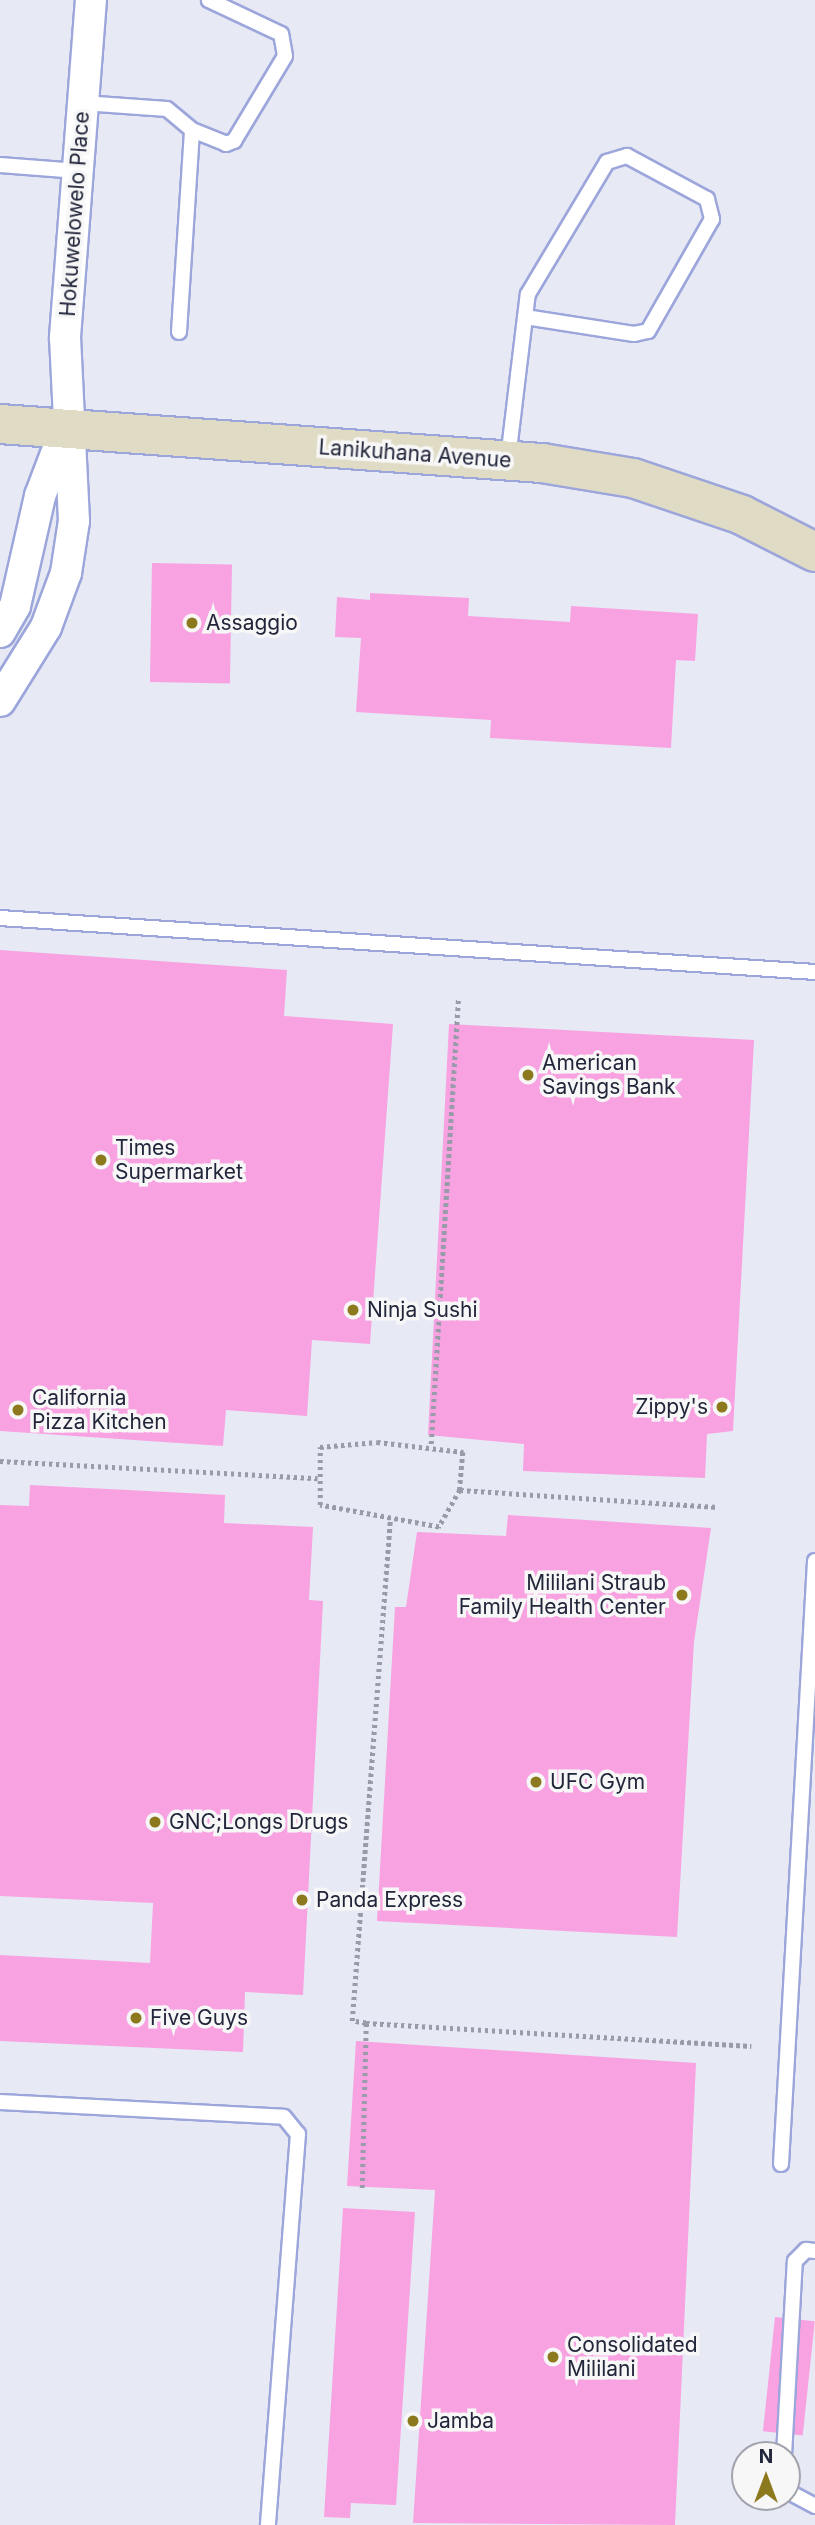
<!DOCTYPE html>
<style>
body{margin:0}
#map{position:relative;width:815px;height:2525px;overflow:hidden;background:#e7e9f5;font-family:Inter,sans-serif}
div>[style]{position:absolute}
.building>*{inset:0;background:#f8a2e2;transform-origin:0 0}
.path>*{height:4.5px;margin-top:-2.25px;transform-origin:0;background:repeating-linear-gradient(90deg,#999bab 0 3.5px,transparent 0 7px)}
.roads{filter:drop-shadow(2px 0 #9ca6db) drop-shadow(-2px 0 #9ca6db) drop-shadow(0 2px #9ca6db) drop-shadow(0 -2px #9ca6db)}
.lane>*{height:14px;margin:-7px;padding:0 7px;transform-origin:7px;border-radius:7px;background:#fff}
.street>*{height:30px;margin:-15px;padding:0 15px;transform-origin:15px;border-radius:15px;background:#fff}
.secondary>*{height:38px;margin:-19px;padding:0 19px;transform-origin:19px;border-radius:19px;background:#e0dbc4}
.dots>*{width:19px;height:19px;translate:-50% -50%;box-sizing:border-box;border:4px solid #f7f7f7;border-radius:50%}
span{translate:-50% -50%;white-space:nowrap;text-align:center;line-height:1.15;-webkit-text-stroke:7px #f7f7f7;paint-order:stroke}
.street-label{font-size:21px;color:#22263b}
.poi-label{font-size:21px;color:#22263b}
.left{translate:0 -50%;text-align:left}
.right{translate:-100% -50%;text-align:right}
.north{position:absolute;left:731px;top:2441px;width:70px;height:70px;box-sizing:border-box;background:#f7f7f7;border:2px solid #a2a3ac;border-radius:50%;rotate:0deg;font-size:19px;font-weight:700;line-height:28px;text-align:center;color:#22263b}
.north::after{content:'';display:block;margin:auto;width:24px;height:32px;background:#8c781d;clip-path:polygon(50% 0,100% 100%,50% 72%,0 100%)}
</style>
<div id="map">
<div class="building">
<div style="left:152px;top:563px;width:80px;height:119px;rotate:1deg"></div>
<div style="clip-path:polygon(370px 593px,469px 598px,468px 616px,570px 622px,571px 606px,698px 614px,695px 661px,676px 660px,671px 748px,490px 738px,491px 720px,356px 712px,361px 638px,335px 637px,337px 597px,370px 600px)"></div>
<div style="clip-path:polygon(0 950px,287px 970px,284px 1016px,393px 1024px,370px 1344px,312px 1340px,307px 1416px,226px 1410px,223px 1446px,0 1431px)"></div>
<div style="clip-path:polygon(449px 1024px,754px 1040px,733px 1431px,707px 1434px,705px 1478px,523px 1471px,524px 1444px,428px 1435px)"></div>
<div style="clip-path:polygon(30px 1485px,225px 1495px,224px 1523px,313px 1527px,309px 1600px,323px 1601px,303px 1995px,245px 1992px,243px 2052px,0 2041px,0 1955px,150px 1963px,153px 1903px,0 1896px,0 1505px,29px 1506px)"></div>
<div style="clip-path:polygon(508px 1515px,711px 1528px,694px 1642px,677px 1937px,377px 1921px,395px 1607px,406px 1607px,417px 1532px,506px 1536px)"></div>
<div style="clip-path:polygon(356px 2041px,696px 2063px,675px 2525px,413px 2523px,435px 2190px,347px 2186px)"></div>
<div style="clip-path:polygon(343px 2208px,415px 2212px,396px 2505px,351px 2503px,350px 2518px,324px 2517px)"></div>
<div style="left:775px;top:2317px;width:40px;height:115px;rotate:6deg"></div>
</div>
<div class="path">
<div style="left:377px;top:1442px;width:87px;rotate:6.6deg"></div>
<div style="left:463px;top:1452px;width:38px;rotate:95deg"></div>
<div style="left:460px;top:1490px;width:43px;rotate:119.6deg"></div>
<div style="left:439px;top:1527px;width:121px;rotate:-169.5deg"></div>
<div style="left:320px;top:1505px;width:58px;rotate:-90deg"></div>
<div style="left:320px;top:1447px;width:57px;rotate:-5deg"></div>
<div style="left:431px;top:1444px;width:446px;rotate:-86.5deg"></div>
<div style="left:0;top:1461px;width:318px;rotate:3.1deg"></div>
<div style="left:460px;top:1490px;width:258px;rotate:3.8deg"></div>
<div style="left:366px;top:2023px;width:386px;rotate:3.4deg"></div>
<div style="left:362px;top:2188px;width:165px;rotate:-88.6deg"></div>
<div style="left:366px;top:2023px;width:14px;rotate:-172deg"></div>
<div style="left:352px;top:2021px;width:501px;rotate:-85.65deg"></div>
</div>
<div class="roads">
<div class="lane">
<div style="left:83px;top:103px;width:84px;rotate:4.1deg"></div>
<div style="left:167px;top:109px;width:33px;rotate:40deg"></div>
<div style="left:0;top:165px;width:78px;rotate:4.4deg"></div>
<div style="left:179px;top:332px;width:202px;rotate:-86.3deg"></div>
<div style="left:192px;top:130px;width:37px;rotate:22deg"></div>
<div style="left:226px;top:144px;width:9px;rotate:-21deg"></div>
<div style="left:234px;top:141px;width:99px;rotate:-59deg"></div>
<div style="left:285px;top:56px;width:22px;rotate:-100deg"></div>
<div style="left:281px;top:34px;width:80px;rotate:-154.7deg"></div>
<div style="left:508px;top:459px;width:85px;rotate:-83.2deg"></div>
<div style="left:518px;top:375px;width:58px;rotate:-83.1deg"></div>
<div style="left:525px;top:317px;width:23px;rotate:-83deg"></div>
<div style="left:528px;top:294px;width:154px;rotate:-59.1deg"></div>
<div style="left:607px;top:162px;width:21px;rotate:-17deg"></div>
<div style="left:627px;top:156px;width:91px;rotate:28.3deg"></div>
<div style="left:707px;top:199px;width:21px;rotate:76deg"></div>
<div style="left:712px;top:219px;width:129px;rotate:119.7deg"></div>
<div style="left:648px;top:331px;width:14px;rotate:168deg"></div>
<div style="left:634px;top:334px;width:110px;rotate:-171.1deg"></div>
<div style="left:0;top:918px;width:817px;rotate:3.79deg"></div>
<div style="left:0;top:2102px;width:284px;rotate:3deg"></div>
<div style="left:284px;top:2117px;width:22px;rotate:51deg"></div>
<div style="left:298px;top:2134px;width:392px;rotate:94.4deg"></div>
<div style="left:781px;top:2164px;width:604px;rotate:-86.77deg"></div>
<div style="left:784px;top:2455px;width:194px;rotate:-86.8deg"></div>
<div style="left:795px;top:2261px;width:16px;rotate:-45deg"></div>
<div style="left:806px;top:2250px;width:9px;rotate:6deg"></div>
<div style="left:787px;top:2491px;width:32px;rotate:28deg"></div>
</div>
<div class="street">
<div style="left:0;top:632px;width:30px;rotate:-60deg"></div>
<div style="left:15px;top:606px;width:113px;rotate:-77.2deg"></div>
<div style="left:40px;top:496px;width:65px;rotate:-69.3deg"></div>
<div style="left:0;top:701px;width:87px;rotate:-58.1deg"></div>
<div style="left:46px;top:627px;width:58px;rotate:-69.7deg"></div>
<div style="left:66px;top:573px;width:53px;rotate:-81.3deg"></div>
<div style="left:74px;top:521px;width:184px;rotate:-92.8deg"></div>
<div style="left:65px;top:337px;width:338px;rotate:-85.6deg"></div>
</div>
<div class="secondary">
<div style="left:0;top:424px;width:543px;rotate:4.12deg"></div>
<div style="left:542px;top:463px;width:92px;rotate:9.4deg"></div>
<div style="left:633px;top:478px;width:115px;rotate:18.7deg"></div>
<div style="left:742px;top:515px;width:82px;rotate:26.9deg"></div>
</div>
</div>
<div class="dots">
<div style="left:192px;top:623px;background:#8c781d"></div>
<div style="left:528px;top:1075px;background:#8c781d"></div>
<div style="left:101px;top:1160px;background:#8c781d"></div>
<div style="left:353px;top:1310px;background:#8c781d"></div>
<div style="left:722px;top:1407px;background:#8c781d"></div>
<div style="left:18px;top:1410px;background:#8c781d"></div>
<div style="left:682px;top:1595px;background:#8c781d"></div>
<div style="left:536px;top:1782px;background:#8c781d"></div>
<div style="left:155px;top:1822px;background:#8c781d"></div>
<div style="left:302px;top:1900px;background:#8c781d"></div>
<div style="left:136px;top:2018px;background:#8c781d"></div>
<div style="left:553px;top:2357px;background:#8c781d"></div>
<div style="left:413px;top:2421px;background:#8c781d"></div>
</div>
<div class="street-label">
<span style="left:75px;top:214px;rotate:-86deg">Hokuwelowelo Place</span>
<span style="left:415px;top:454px;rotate:4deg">Lanikuhana Avenue</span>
</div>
<div class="poi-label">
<span class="left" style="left:206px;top:623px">Assaggio</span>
<span class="left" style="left:542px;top:1075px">American<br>Savings Bank</span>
<span class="left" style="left:115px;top:1160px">Times<br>Supermarket</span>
<span class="left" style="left:367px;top:1310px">Ninja Sushi</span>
<span class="left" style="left:32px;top:1410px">California<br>Pizza Kitchen</span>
<span class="right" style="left:708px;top:1407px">Zippy's</span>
<span class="right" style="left:666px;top:1595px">Mililani Straub<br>Family Health Center</span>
<span class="left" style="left:550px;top:1782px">UFC Gym</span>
<span class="left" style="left:169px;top:1822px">GNC;Longs Drugs</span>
<span class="left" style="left:316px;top:1900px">Panda Express</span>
<span class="left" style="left:150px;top:2018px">Five Guys</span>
<span class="left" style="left:567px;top:2357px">Consolidated<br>Mililani</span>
<span class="left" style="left:427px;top:2421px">Jamba</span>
</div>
<div class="north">N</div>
</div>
